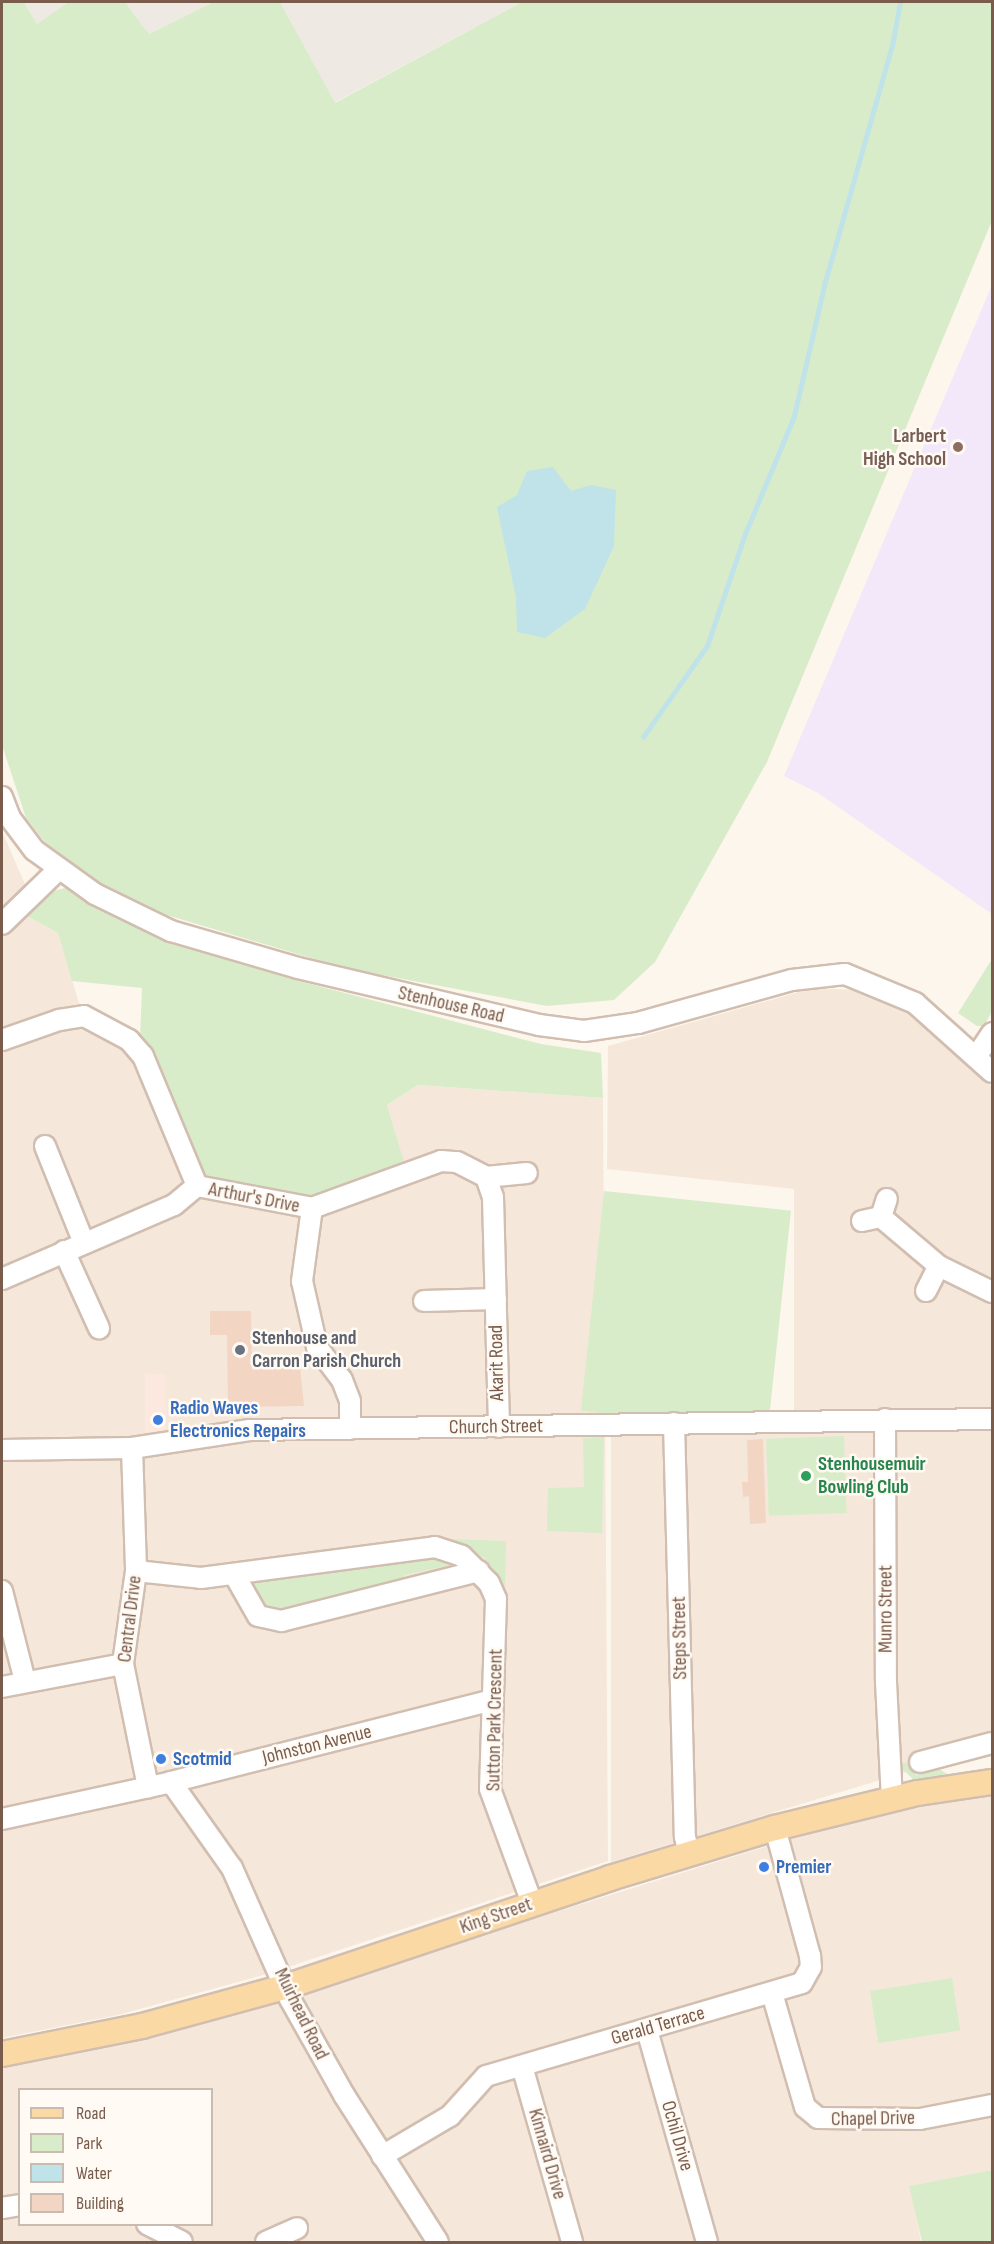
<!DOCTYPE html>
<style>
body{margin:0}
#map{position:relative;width:994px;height:2244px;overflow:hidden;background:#fdf6ec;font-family:"Sofia Sans Condensed",sans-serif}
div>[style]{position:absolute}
.residential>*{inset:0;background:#f5e8da}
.commercial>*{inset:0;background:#fde8e0;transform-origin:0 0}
.industrial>*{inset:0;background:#efe9e4}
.education>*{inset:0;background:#f3e8fa}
.green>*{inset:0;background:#d8ecc9;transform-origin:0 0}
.water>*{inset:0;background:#bfe3e8}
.stream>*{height:4.5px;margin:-2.25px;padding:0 2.25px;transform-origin:2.25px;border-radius:2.25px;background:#bfe3e8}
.building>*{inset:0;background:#f3d5c3}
.roads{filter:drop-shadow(2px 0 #d1beb0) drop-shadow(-2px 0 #d1beb0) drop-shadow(0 2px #d1beb0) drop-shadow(0 -2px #d1beb0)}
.minor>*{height:20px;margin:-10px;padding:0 10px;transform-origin:10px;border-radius:10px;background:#fff}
.major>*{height:24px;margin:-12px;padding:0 12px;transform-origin:12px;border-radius:12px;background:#fbd9a5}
.dots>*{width:16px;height:16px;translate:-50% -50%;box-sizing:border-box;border:3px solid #fffaf3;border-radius:50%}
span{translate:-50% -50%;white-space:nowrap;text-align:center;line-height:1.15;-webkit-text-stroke:5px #fffaf3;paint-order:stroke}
.education-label{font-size:20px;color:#785e54;font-weight:700}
.right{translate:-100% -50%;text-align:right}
.street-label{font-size:20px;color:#7a5c4d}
.worship-label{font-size:20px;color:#5b616d;font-weight:700}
.left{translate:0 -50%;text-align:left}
.shop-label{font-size:20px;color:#366cbe;font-weight:700}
.leisure-label{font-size:20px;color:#27864d;font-weight:700}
.frame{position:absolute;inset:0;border:3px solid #7a5c4d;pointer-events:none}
.legend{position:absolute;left:18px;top:2088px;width:195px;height:138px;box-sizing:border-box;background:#fffaf3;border:2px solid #cabbb1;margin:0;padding:8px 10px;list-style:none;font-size:18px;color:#7a5c4d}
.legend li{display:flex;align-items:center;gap:12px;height:30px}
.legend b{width:30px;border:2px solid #cabbb1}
</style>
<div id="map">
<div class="residential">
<div style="clip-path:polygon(2px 831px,27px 889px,27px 916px,58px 933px,85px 1023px,113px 1037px,140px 1061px,199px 1198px,313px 1214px,410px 1183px,387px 1105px,418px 1085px,603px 1098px,608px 1861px,267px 1974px,118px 2015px,2px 2038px)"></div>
<div style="clip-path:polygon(813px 988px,861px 990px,912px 1013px,992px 1087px,992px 1411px,794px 1410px,794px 1189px,607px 1169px,608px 1046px)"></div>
<div style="clip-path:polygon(611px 1430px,992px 1430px,992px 1746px,611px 1862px)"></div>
<div style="clip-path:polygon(evenodd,992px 1795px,992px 2170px,910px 2186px,921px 2242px,2px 2242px,2px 2064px,294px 1993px,807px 1834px,955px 1799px,992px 1795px,20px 2090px,212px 2090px,212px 2224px,20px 2224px,20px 2090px)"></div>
</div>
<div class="commercial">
<div style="left:145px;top:1374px;width:21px;height:58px"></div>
</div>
<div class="industrial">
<div style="clip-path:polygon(24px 2px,68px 2px,37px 24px)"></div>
<div style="clip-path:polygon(125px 2px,213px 2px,149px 34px)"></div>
<div style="clip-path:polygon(280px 2px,522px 2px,334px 103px)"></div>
</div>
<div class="education">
<div style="clip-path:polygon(992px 285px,992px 914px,818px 793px,784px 776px)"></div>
</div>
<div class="green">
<div style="clip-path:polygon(2px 2px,24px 2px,37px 24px,68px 2px,125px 2px,149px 34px,213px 2px,280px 2px,335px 103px,522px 2px,992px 2px,991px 223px,767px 762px,655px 962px,614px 1000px,547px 1006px,344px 968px,150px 910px,58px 859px,26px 818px,2px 745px)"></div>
<div style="clip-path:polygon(69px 887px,166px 940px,295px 980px,541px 1044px,601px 1053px,603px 1098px,418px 1085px,387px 1105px,405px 1165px,307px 1198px,208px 1176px,201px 1172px,140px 1039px,142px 988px,72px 981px,58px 933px,27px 916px,53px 891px)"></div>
<div style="clip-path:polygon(992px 959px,992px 1011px,984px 1026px,977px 1026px,958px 1013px)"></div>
<div style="left:604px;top:1191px;width:188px;height:221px;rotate:6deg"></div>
<div style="left:844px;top:1436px;width:77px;height:78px;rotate:88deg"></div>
<div style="clip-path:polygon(604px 1437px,602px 1533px,547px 1531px,548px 1488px,584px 1487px,583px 1438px)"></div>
<div style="clip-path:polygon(451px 1539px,506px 1541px,505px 1587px,485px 1558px)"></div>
<div style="clip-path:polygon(431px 1552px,466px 1567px,453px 1574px,451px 1565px,404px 1575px,405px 1586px,270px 1615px,246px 1583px)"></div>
<div style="clip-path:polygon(911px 1761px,916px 1775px,938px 1768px,947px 1774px,915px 1781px,898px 1765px)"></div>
<div style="left:952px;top:1978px;width:53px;height:83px;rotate:81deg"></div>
<div style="clip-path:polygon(992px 2170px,992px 2242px,922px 2242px,909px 2186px)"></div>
</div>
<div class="water">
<div style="clip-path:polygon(553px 467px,571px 491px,591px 485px,616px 490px,614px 546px,585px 609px,545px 638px,517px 632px,516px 598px,497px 507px,517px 495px,527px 471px)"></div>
</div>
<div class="stream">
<div style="left:643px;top:737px;width:111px;rotate:-54.9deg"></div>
<div style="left:707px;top:646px;width:118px;rotate:-71.3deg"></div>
<div style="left:745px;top:534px;width:128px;rotate:-67.4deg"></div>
<div style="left:794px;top:416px;width:138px;rotate:-77deg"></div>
<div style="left:825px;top:282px;width:245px;rotate:-74.2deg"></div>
<div style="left:892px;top:46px;width:45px;rotate:-79.7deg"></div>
</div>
<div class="building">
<div style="clip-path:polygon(210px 1311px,251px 1311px,252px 1370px,300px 1366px,304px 1406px,228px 1407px,227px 1335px,210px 1335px)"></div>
<div style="clip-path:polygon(763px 1439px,766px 1523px,750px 1524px,749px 1496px,743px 1497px,742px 1482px,748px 1482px,747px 1440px)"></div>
</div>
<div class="roads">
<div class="minor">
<div style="left:2px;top:797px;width:22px;rotate:69deg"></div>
<div style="left:10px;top:818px;width:40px;rotate:53deg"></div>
<div style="left:34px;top:850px;width:75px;rotate:35.8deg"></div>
<div style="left:95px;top:894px;width:85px;rotate:26deg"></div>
<div style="left:171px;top:931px;width:132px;rotate:16.2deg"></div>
<div style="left:298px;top:968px;width:248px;rotate:13.3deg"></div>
<div style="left:539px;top:1025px;width:45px;rotate:7.6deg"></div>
<div style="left:584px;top:1031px;width:55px;rotate:-8.4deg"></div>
<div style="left:638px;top:1023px;width:160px;rotate:-15.6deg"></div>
<div style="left:792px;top:980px;width:53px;rotate:-6.5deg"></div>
<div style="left:845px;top:974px;width:76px;rotate:22.5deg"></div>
<div style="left:915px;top:1003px;width:103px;rotate:41.9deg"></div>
<div style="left:2px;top:924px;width:78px;rotate:-44deg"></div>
<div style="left:2px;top:1040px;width:60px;rotate:-19.3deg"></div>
<div style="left:59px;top:1020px;width:25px;rotate:-9deg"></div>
<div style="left:84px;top:1016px;width:51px;rotate:28.1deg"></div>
<div style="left:129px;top:1040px;width:21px;rotate:49deg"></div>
<div style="left:143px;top:1056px;width:141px;rotate:67.4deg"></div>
<div style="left:197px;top:1186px;width:117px;rotate:10.8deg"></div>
<div style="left:312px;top:1208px;width:137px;rotate:-20deg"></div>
<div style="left:441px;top:1161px;width:16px;rotate:4deg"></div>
<div style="left:457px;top:1162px;width:33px;rotate:27deg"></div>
<div style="left:486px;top:1177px;width:41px;rotate:-5.6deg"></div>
<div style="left:976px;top:1057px;width:29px;rotate:-56deg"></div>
<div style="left:45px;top:1146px;width:105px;rotate:68.1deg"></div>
<div style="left:486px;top:1177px;width:21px;rotate:71deg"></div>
<div style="left:493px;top:1197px;width:230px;rotate:88.5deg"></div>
<div style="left:312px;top:1208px;width:74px;rotate:97.8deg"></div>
<div style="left:302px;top:1281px;width:68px;rotate:77.2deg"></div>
<div style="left:317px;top:1347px;width:41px;rotate:52.9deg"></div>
<div style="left:342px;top:1380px;width:22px;rotate:69deg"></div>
<div style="left:350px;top:1401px;width:28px;rotate:90deg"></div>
<div style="left:881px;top:1217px;width:19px;rotate:-72deg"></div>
<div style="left:862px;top:1221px;width:19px;rotate:-12deg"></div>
<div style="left:881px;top:1217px;width:76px;rotate:40.2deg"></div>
<div style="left:939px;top:1266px;width:59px;rotate:26.1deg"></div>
<div style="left:64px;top:1251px;width:85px;rotate:65.6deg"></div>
<div style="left:2px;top:1279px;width:187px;rotate:-23.3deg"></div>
<div style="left:174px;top:1205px;width:30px;rotate:-40deg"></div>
<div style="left:926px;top:1291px;width:28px;rotate:-63deg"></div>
<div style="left:424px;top:1301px;width:72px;rotate:-1.6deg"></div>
<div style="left:885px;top:1419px;width:263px;rotate:89.8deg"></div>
<div style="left:886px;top:1682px;width:117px;rotate:87.1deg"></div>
<div style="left:674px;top:1423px;width:414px;rotate:88.5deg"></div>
<div style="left:685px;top:1837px;width:16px;rotate:76deg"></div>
<div style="left:132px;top:1448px;width:123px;rotate:88.1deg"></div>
<div style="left:136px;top:1571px;width:94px;rotate:98deg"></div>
<div style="left:123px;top:1664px;width:126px;rotate:78.5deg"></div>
<div style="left:2px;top:1450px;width:130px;rotate:-0.9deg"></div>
<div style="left:132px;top:1448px;width:119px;rotate:-8.7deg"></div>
<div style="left:250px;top:1430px;width:742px;rotate:-0.85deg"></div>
<div style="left:136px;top:1571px;width:65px;rotate:6.1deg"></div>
<div style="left:201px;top:1578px;width:236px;rotate:-7.5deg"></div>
<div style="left:435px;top:1547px;width:28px;rotate:18deg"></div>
<div style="left:462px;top:1556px;width:38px;rotate:45deg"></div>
<div style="left:489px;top:1583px;width:17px;rotate:66deg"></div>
<div style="left:496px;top:1599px;width:190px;rotate:91.8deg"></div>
<div style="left:490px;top:1789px;width:121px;rotate:69.8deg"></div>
<div style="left:234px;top:1574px;width:48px;rotate:60.3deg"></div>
<div style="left:258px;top:1616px;width:24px;rotate:12deg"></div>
<div style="left:281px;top:1621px;width:204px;rotate:-14.2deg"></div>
<div style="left:2px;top:1591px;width:93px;rotate:75.7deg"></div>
<div style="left:2px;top:1687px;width:123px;rotate:-10.8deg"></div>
<div style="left:920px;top:1762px;width:74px;rotate:-14.8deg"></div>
<div style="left:171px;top:1782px;width:105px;rotate:54.7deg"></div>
<div style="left:232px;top:1868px;width:143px;rotate:66.1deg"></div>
<div style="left:290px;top:1999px;width:110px;rotate:60.6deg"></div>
<div style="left:344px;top:2095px;width:174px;rotate:57.4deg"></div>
<div style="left:2px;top:1819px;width:173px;rotate:-12.3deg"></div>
<div style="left:171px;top:1782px;width:331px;rotate:-14.3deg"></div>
<div style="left:772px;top:1993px;width:119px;rotate:73.9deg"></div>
<div style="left:805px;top:2107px;width:17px;rotate:40deg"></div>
<div style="left:818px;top:2118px;width:102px;rotate:0.6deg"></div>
<div style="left:920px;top:2119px;width:73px;rotate:-11deg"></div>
<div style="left:647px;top:2030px;width:220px;rotate:74.2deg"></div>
<div style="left:522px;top:2066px;width:183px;rotate:74.1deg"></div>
<div style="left:382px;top:2156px;width:79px;rotate:-30.5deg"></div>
<div style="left:450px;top:2116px;width:54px;rotate:-48deg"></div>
<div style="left:486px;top:2076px;width:329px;rotate:-16.4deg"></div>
<div style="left:802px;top:1983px;width:18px;rotate:-61deg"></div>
<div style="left:811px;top:1967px;width:11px;rotate:-95deg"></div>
<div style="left:810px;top:1956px;width:133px;rotate:-105.3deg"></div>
<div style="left:2px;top:2208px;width:18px;rotate:-9deg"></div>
<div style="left:147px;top:2224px;width:39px;rotate:27deg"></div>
<div style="left:266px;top:2242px;width:34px;rotate:-24deg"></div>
</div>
<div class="major">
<div style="left:2px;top:2054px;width:143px;rotate:-11.3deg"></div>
<div style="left:142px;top:2026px;width:148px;rotate:-15.3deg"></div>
<div style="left:285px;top:1987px;width:343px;rotate:-18.5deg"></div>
<div style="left:610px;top:1878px;width:172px;rotate:-16.9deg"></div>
<div style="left:775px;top:1828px;width:147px;rotate:-13.8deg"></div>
<div style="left:918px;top:1793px;width:75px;rotate:-8.5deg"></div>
</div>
</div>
<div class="dots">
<div style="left:958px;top:447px;background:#8d6e63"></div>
<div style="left:240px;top:1350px;background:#6b7280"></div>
<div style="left:158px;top:1420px;background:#3f7fe0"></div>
<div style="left:806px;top:1476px;background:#2e9e5b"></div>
<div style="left:161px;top:1759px;background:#3f7fe0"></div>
<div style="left:764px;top:1867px;background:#3f7fe0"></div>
</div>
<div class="education-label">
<span class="right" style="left:946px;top:448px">Larbert<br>High School</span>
</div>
<div class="street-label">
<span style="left:451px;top:1005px;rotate:13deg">Stenhouse Road</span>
<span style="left:254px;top:1198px;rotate:11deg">Arthur's Drive</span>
<span style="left:497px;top:1363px;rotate:-91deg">Akarit Road</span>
<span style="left:496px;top:1427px;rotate:-1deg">Church Street</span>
<span style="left:886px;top:1609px;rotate:-90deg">Munro Street</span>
<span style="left:130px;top:1619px;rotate:-83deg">Central Drive</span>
<span style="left:680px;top:1638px;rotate:-91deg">Steps Street</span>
<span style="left:495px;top:1720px;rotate:-89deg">Sutton Park Crescent</span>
<span style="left:317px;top:1745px;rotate:-14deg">Johnston Avenue</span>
<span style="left:496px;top:1916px;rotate:-19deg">King Street</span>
<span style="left:301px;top:2014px;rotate:64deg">Muirhead Road</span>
<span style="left:658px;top:2026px;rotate:-16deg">Gerald Terrace</span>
<span style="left:873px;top:2119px;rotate:-1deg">Chapel Drive</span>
<span style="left:677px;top:2136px;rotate:74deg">Ochil Drive</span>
<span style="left:547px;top:2154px;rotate:74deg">Kinnaird Drive</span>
</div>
<div class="worship-label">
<span class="left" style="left:252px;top:1350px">Stenhouse and<br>Carron Parish Church</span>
</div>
<div class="shop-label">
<span class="left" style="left:170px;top:1420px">Radio Waves<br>Electronics Repairs</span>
<span class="left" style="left:173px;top:1759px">Scotmid</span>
<span class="left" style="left:776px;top:1867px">Premier</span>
</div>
<div class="leisure-label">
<span class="left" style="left:818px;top:1476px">Stenhousemuir<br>Bowling Club</span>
</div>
<div class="frame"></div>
<ul class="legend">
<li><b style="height:8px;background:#fbd9a5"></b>Road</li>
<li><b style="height:16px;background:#d8ecc9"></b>Park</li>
<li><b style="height:16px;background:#bfe3e8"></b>Water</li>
<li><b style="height:16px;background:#f3d5c3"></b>Building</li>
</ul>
</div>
